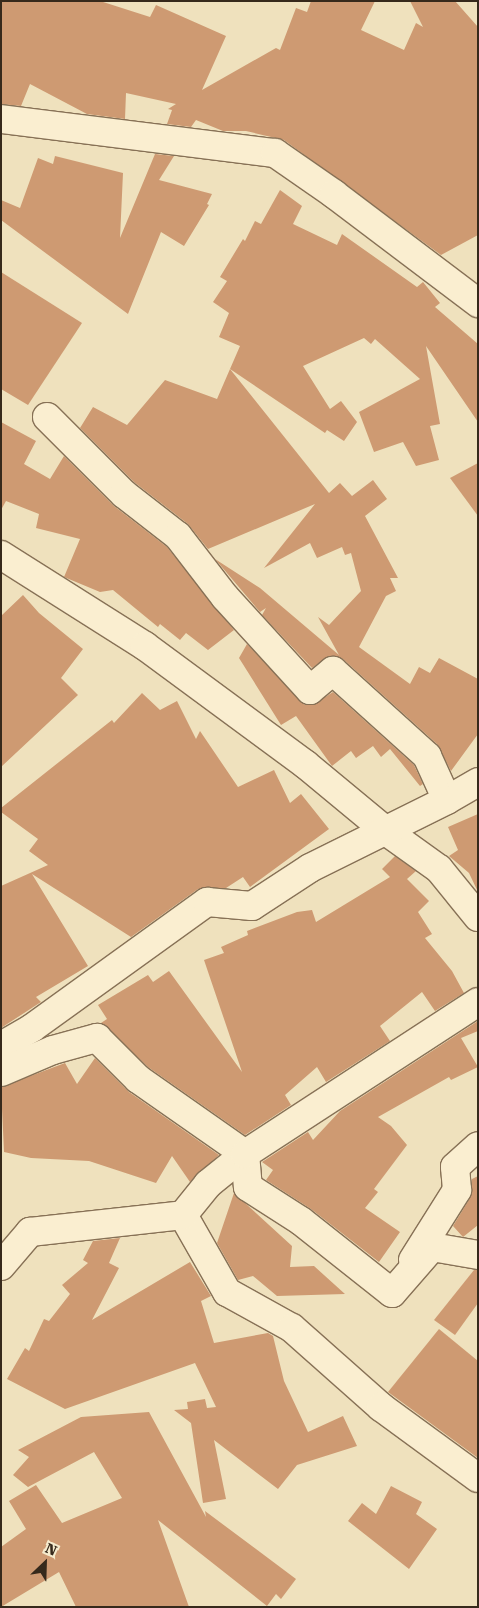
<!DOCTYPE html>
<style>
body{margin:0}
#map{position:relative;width:479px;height:1608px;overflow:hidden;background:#efe1bd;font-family:"Roboto Serif",serif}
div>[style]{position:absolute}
.building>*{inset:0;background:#ce9a72}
.roads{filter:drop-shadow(1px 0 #877156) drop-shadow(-1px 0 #877156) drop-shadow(0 1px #877156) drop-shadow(0 -1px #877156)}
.minor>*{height:28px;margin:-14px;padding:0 14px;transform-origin:14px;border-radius:14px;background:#faeed0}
span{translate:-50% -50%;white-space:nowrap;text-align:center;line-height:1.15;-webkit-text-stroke:4px #f6ebcd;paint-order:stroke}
.frame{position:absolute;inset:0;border:2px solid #36291b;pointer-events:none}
.north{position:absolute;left:20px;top:1538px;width:50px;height:50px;-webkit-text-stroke:4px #f6ebcd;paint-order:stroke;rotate:24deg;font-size:14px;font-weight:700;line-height:20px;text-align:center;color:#36291b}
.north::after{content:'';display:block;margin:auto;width:18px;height:22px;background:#36291b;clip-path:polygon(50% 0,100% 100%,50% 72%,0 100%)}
</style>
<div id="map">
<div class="building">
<div style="clip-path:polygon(1px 1px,100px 1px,150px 17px,156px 5px,226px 36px,202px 90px,276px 48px,280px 50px,296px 8px,307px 12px,311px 1px,375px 1px,361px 30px,404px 50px,416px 23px,423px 27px,410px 1px,455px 1px,478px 27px,478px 235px,441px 255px,284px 140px,246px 131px,223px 131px,196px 120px,191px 127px,167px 124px,172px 110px,168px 109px,176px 104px,126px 93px,125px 119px,87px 114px,30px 84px,21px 106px,1px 104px)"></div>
<div style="clip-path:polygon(155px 154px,174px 156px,159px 180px,212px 194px,207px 204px,209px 205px,184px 246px,161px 232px,128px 314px,1px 220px,1px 200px,20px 208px,38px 158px,53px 164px,55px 156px,123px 173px,120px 238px)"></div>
<div style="clip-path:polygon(280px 190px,302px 206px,293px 224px,337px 245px,342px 234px,417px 287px,423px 282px,440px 303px,435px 307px,478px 344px,478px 422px,426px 346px,440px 424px,430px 426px,439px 460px,416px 466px,403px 442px,374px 452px,359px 412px,420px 379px,375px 339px,371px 344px,364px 338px,303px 366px,330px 409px,341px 401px,357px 422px,344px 441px,327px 430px,325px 433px,230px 369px,240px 346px,219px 337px,229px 313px,213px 302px,227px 281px,220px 277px,243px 239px,245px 241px,255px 221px,261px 224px)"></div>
<div style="clip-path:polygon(1px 272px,82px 323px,28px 405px,1px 389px)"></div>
<div style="clip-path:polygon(230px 369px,329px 493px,340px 483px,352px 496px,373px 480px,387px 499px,365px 516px,398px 578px,390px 578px,396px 591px,386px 596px,359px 647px,410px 684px,419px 667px,430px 673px,439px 658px,478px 679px,478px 734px,451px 771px,437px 744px,343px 659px,329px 656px,312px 668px,262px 615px,266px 608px,260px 612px,215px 559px,260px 588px,339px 655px,318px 617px,329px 625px,361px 591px,351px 553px,345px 555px,342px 547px,317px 558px,310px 543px,264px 568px,315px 504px,208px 549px,188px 524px,134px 482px,80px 428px,93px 407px,127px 425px,165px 380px,217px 399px)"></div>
<div style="clip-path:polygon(1px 422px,36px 441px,24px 464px,50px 479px,64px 456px,114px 506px,167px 547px,234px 630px,208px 650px,186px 633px,180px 640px,160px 624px,158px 627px,113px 590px,100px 592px,64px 577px,80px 539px,36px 528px,39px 514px,6px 501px,1px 510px)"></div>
<div style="clip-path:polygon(478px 463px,478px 516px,450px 478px)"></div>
<div style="clip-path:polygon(23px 595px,39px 613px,83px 649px,61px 678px,78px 695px,1px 767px,1px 616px)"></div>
<div style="clip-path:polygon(247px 644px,305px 705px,313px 705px,333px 692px,414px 765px,423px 784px,420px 786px,390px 749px,381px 757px,373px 746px,356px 758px,351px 751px,332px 766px,296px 716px,281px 725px,239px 658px)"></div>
<div style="clip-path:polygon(142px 693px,160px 710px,177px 701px,196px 739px,200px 731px,238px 787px,274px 770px,290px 803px,301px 794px,329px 829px,250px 887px,243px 877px,226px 888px,198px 889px,131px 937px,32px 874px,88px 966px,36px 997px,41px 1002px,1px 1028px,1px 886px,48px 865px,29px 851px,38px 839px,1px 812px,1px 808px,112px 720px,114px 723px)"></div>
<div style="clip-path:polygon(478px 814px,478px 892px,469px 873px,449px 856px,458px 850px,448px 827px)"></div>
<div style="clip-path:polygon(395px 856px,416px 871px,407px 879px,429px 901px,418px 912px,432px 934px,425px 938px,452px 971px,464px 993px,435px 1011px,422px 992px,380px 1026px,390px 1041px,326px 1082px,317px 1067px,285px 1095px,291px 1105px,245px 1135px,148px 1067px,101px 1023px,107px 1019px,98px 1005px,148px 975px,153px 982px,169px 971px,242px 1072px,204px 960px,224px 953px,221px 947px,248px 935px,247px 931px,297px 912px,312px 910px,316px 922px,390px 877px,382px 869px)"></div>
<div style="clip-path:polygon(478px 1021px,478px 1031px,461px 1038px,478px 1067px,451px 1080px,449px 1077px,378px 1117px,391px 1126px,407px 1145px,374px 1189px,378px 1192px,365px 1208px,400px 1232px,379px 1262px,311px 1209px,266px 1180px,273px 1170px,262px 1162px,308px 1132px,313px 1140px,340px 1111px)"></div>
<div style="clip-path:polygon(95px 1058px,129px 1092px,219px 1155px,190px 1182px,172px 1156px,156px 1183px,89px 1161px,31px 1158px,4px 1152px,1px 1087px,65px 1063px,77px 1084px)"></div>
<div style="clip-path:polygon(478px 1176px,478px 1225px,463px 1237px,453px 1226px,470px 1198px,472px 1179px)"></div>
<div style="clip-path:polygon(234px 1193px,292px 1246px,290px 1267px,314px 1266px,345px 1294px,277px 1296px,253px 1276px,238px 1280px,217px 1243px)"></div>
<div style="clip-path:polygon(120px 1238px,109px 1263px,119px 1268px,92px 1320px,190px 1262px,211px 1296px,201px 1301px,214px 1343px,268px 1333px,273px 1336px,284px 1381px,308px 1432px,343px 1416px,357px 1446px,297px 1465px,278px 1489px,214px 1440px,226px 1499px,203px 1503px,191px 1423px,174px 1410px,188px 1409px,187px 1402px,205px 1399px,207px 1408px,216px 1407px,195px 1363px,65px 1409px,7px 1379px,25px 1348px,29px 1351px,44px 1319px,49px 1321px,70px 1294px,62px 1285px,88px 1263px,83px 1260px,93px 1241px)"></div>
<div style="clip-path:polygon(474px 1270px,478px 1270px,478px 1303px,455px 1335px,434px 1320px)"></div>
<div style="clip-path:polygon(439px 1329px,478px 1361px,478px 1458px,388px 1392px)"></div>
<div style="clip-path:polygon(149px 1412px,206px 1517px,205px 1511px,296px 1579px,281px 1599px,276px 1594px,267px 1606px,158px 1520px,189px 1607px,76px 1607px,59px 1572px,1px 1607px,1px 1547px,26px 1529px,9px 1501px,36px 1485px,62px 1523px,122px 1498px,94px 1452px,28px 1487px,13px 1475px,29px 1457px,18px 1450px,81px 1417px)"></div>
<div style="clip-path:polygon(391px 1486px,422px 1502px,416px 1514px,437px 1529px,409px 1569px,348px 1521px,362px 1503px,376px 1514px)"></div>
</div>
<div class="roads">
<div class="minor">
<div style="left:1px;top:119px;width:276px;rotate:7.1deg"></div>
<div style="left:275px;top:153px;width:72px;rotate:34.8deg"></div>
<div style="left:334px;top:194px;width:181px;rotate:37.1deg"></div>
<div style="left:47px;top:417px;width:109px;rotate:45deg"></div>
<div style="left:124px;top:494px;width:68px;rotate:37.9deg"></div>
<div style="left:178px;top:536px;width:77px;rotate:52.4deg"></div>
<div style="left:225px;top:597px;width:126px;rotate:47.6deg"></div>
<div style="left:310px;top:690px;width:30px;rotate:-40deg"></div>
<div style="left:333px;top:671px;width:127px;rotate:42.1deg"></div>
<div style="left:427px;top:756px;width:48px;rotate:65.6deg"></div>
<div style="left:447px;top:800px;width:36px;rotate:-30deg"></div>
<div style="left:1px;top:555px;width:170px;rotate:32.3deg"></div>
<div style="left:145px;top:646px;width:199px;rotate:36.4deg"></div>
<div style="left:305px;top:764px;width:105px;rotate:39.6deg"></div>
<div style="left:386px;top:831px;width:65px;rotate:35.6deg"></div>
<div style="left:439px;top:869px;width:62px;rotate:50.9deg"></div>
<div style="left:1px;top:1046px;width:36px;rotate:-30deg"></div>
<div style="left:32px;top:1028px;width:216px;rotate:-35.8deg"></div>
<div style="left:207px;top:902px;width:45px;rotate:5.1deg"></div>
<div style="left:252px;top:906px;width:69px;rotate:-33.2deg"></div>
<div style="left:310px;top:868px;width:153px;rotate:-26.4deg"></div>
<div style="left:1px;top:1072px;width:56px;rotate:-22.9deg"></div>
<div style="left:53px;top:1050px;width:46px;rotate:-15.3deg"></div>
<div style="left:97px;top:1038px;width:58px;rotate:45deg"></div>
<div style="left:138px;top:1079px;width:131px;rotate:35deg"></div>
<div style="left:245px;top:1154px;width:33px;rotate:85deg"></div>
<div style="left:248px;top:1187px;width:63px;rotate:32.7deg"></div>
<div style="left:301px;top:1221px;width:116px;rotate:38.4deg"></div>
<div style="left:392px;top:1293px;width:61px;rotate:-49deg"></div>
<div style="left:432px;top:1247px;width:47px;rotate:9.9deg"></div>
<div style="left:183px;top:1215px;width:89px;rotate:60.3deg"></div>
<div style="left:227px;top:1292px;width:74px;rotate:29deg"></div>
<div style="left:292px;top:1328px;width:119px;rotate:41.6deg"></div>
<div style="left:381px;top:1407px;width:120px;rotate:36.2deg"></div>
<div style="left:413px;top:1260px;width:83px;rotate:-57.8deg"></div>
<div style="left:457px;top:1190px;width:23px;rotate:-95deg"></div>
<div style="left:455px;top:1167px;width:31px;rotate:-42deg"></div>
<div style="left:1px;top:1266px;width:45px;rotate:-49.5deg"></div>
<div style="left:30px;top:1232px;width:154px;rotate:-6.3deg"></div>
<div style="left:183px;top:1215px;width:40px;rotate:-51deg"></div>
<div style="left:208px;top:1184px;width:48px;rotate:-39deg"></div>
<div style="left:245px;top:1154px;width:278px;rotate:-33.1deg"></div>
</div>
</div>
<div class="frame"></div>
<div class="north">N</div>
</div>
